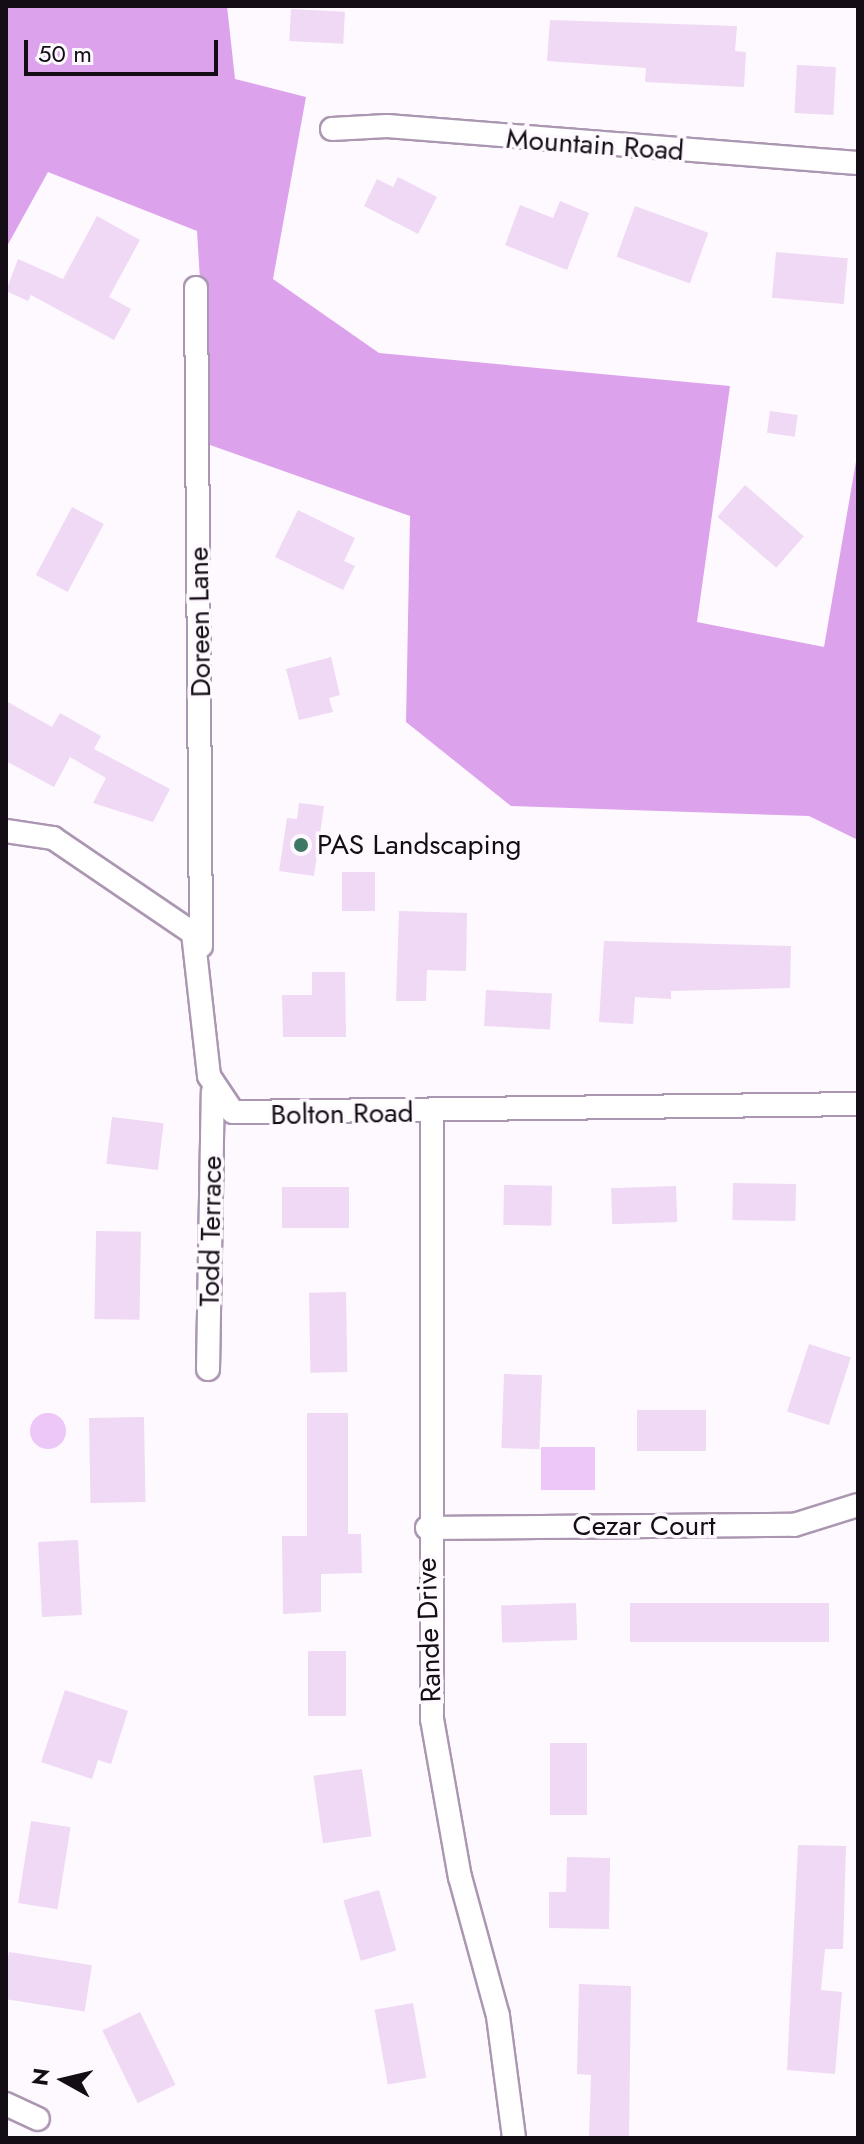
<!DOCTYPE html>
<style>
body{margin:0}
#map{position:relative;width:864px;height:2144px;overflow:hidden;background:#fef9ff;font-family:Jost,sans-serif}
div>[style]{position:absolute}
.green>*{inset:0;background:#edc7f7;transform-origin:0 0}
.round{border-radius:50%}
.forest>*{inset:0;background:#dca3ec}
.building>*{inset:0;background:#efd9f4;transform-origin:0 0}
.roads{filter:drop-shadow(2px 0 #ab97b1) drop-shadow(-2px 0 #ab97b1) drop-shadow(0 2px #ab97b1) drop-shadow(0 -2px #ab97b1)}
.street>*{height:22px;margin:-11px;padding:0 11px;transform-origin:11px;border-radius:11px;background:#fff}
.dots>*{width:22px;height:22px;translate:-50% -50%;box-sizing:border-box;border:4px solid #fef9ff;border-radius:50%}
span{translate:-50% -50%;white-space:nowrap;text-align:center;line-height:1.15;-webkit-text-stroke:7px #fef9ff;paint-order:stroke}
.street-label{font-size:28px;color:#140d16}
.poi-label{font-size:28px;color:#140d16}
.left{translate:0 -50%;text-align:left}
.frame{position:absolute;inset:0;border:8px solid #140d16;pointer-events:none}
.north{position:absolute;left:24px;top:2040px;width:80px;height:80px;-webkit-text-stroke:6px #fef9ff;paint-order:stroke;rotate:278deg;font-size:22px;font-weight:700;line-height:32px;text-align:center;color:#140d16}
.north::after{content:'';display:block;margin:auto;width:28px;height:36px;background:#140d16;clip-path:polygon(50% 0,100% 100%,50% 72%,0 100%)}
.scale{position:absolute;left:24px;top:40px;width:194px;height:36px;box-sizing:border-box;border:4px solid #140d16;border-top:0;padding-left:10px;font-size:24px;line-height:28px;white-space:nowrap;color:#140d16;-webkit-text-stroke:6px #fef9ff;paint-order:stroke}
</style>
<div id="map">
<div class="green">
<div class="round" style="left:30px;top:1413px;width:36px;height:36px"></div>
<div style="left:541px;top:1447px;width:54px;height:43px"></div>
</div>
<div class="forest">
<div style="clip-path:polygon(6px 6px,227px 6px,235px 79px,306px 97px,273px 279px,379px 353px,730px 386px,697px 622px,824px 647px,858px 450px,858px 840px,809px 816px,511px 806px,406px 722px,410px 516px,210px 445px,197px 231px,48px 172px,6px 248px)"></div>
</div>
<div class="building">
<div style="left:291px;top:9px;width:54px;height:32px;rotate:3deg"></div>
<div style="clip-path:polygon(550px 20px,737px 26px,735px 51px,746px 52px,744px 87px,645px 82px,646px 68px,547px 61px)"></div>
<div style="left:797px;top:65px;width:39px;height:48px;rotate:3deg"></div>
<div style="clip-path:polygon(398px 177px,437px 197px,418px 234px,364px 206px,377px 179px,393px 187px)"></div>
<div style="clip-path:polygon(560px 201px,589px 213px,567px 270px,505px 245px,520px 205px,553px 218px)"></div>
<div style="left:635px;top:206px;width:78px;height:54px;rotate:20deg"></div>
<div style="clip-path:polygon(97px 216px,140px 240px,109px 297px,131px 309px,114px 340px,31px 295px,28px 301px,6px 291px,18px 259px,63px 279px)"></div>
<div style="left:776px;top:252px;width:72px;height:46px;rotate:5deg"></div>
<div style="left:770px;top:411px;width:28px;height:22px;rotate:8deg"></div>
<div style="left:745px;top:485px;width:78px;height:42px;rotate:41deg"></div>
<div style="left:72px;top:507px;width:36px;height:77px;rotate:28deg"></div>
<div style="clip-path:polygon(298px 510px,355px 538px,344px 561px,355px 566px,343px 590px,275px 557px)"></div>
<div style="clip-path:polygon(331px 657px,340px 695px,329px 698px,333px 712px,299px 720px,286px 669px)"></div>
<div style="clip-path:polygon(6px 701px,52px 727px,60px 713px,101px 736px,94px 749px,170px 789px,153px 822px,93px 803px,106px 778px,70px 757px,54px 787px,6px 761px)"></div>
<div style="clip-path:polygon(299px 803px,324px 806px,314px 876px,279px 871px,287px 818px,297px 819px)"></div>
<div style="left:375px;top:872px;width:39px;height:33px;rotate:90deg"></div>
<div style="clip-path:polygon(399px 911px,467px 913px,466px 971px,427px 970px,426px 1001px,396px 1001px)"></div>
<div style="clip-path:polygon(604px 941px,791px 946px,790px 988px,671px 991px,671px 999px,635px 997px,633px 1024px,599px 1022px)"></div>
<div style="clip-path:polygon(312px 972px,345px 972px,346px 1037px,283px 1037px,282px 995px,312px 995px)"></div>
<div style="left:486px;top:990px;width:66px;height:36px;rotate:3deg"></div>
<div style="left:112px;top:1117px;width:52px;height:47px;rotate:7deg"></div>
<div style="left:733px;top:1183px;width:63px;height:37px;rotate:1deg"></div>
<div style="left:504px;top:1185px;width:48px;height:40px;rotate:1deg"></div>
<div style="left:676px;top:1186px;width:36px;height:65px;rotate:88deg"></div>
<div style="left:349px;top:1187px;width:41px;height:67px;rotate:90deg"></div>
<div style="left:96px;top:1231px;width:45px;height:88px;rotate:1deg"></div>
<div style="left:346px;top:1292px;width:80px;height:37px;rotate:89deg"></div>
<div style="left:809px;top:1344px;width:44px;height:71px;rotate:18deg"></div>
<div style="left:504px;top:1374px;width:38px;height:74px;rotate:2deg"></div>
<div style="left:637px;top:1410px;width:69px;height:41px"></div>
<div style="clip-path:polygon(307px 1413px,348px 1413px,348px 1534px,361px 1534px,362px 1573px,321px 1574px,321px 1612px,283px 1614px,282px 1536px,307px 1536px)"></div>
<div style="left:144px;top:1417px;width:85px;height:55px;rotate:89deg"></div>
<div style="left:78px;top:1540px;width:75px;height:40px;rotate:87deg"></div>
<div style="left:576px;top:1603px;width:37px;height:75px;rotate:88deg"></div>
<div style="left:630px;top:1603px;width:199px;height:39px"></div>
<div style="left:308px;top:1651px;width:38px;height:65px"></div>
<div style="clip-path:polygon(65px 1690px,128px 1711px,111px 1764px,98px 1760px,92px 1779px,41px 1762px)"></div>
<div style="left:587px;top:1743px;width:72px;height:37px;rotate:90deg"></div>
<div style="left:362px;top:1769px;width:68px;height:49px;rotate:82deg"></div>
<div style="left:31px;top:1821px;width:40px;height:83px;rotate:9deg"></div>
<div style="clip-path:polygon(798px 1845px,846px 1846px,843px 1949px,825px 1949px,821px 1990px,842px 1992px,835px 2074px,787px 2070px)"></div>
<div style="clip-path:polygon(567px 1857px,610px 1858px,609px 1929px,549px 1928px,549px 1892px,566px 1892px)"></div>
<div style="left:379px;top:1890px;width:63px;height:37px;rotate:74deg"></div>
<div style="left:9px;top:1952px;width:84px;height:47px;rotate:9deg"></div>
<div style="clip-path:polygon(579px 1984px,631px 1986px,629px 2138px,589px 2138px,591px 2075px,577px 2074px)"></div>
<div style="left:413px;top:2003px;width:76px;height:39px;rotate:80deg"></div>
<div style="left:140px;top:2012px;width:81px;height:42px;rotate:64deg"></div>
</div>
<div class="roads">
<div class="street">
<div style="left:332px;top:129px;width:55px;rotate:-3.1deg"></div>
<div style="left:387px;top:126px;width:472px;rotate:4.5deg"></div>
<div style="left:196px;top:288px;width:658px;rotate:89.56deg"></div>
<div style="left:6px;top:831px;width:48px;rotate:8.5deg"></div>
<div style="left:53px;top:838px;width:169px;rotate:34.2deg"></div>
<div style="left:193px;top:933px;width:144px;rotate:83.6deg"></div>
<div style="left:209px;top:1076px;width:43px;rotate:56.3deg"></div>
<div style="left:233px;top:1112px;width:625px;rotate:-0.73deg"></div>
<div style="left:432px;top:1112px;width:607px;rotate:90deg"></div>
<div style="left:432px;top:1719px;width:160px;rotate:80deg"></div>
<div style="left:460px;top:1877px;width:144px;rotate:74.7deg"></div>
<div style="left:498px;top:2016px;width:123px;rotate:82.5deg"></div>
<div style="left:208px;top:1369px;width:277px;rotate:-89deg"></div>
<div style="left:427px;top:1528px;width:367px;rotate:-0.5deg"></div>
<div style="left:794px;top:1525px;width:67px;rotate:-17.4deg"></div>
<div style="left:6px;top:2104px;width:35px;rotate:25deg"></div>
</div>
</div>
<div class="dots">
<div style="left:301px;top:845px;background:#3c7864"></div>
</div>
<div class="street-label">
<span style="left:595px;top:145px;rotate:4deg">Mountain Road</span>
<span style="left:200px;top:622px;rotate:-91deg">Doreen Lane</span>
<span style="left:342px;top:1114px;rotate:-1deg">Bolton Road</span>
<span style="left:211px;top:1231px;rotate:-89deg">Todd Terrace</span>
<span style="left:644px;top:1526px">Cezar Court</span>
<span style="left:429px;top:1630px;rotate:-92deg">Rande Drive</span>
</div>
<div class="poi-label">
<span class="left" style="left:317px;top:845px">PAS Landscaping</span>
</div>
<div class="frame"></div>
<div class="north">N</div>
<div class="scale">50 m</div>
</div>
